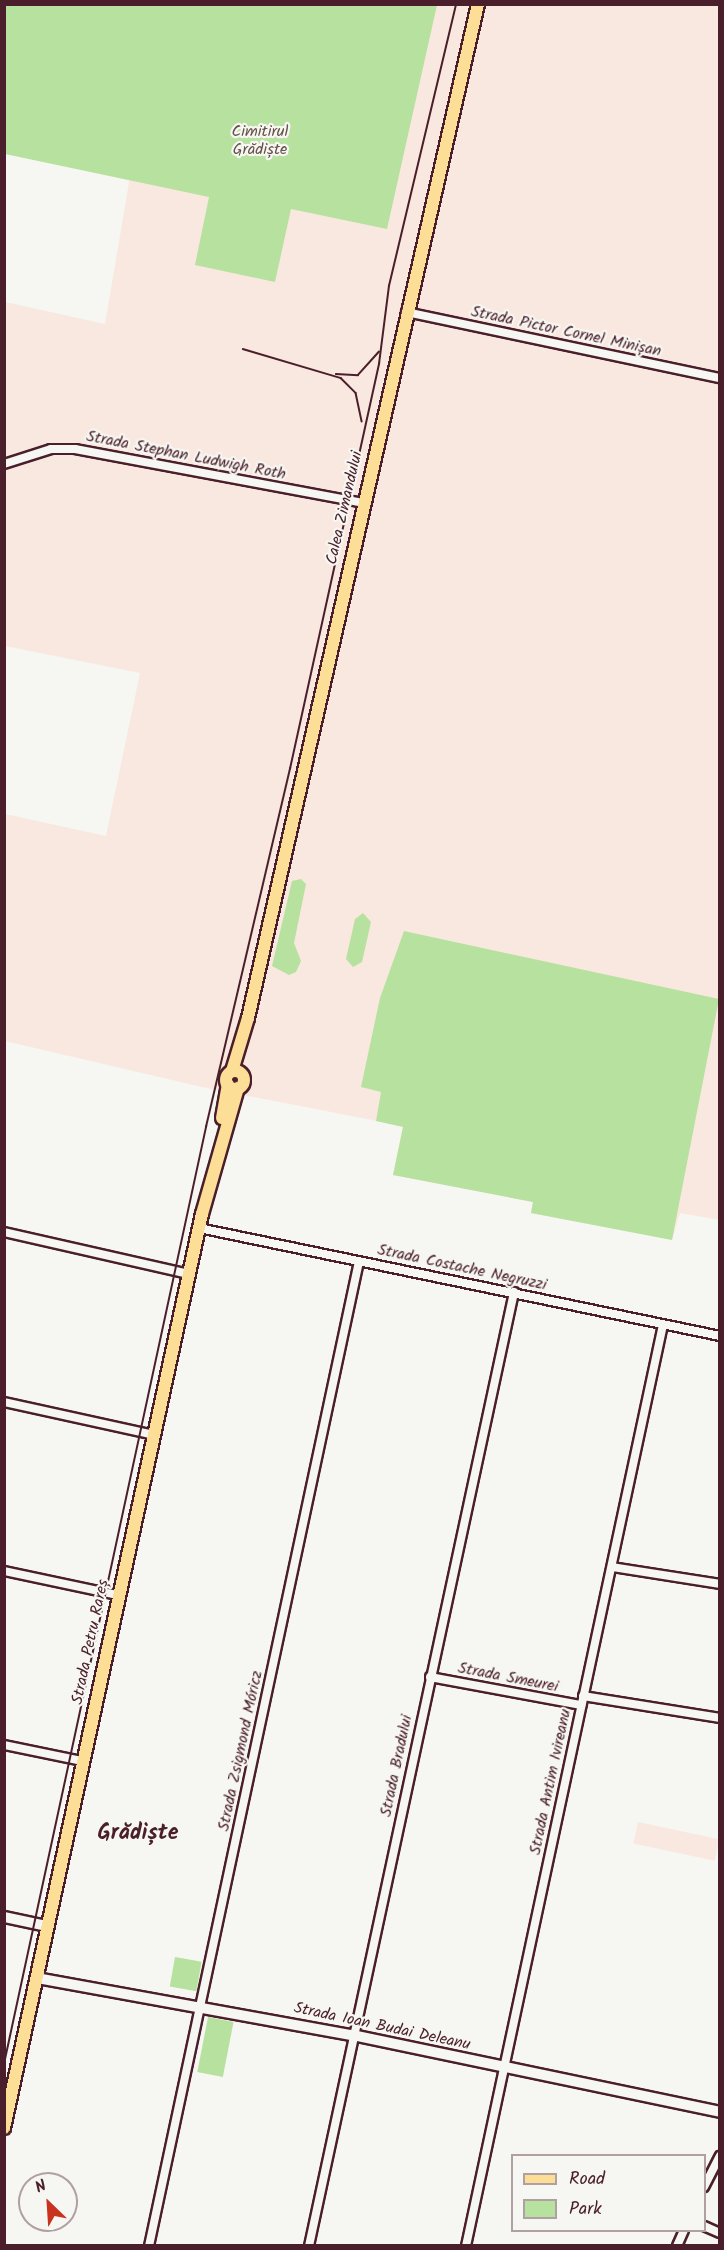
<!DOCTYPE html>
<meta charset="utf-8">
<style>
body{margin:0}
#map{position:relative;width:724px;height:2250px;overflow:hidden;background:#f6f6f2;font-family:Kalam,sans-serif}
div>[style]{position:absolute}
.built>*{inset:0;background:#f9e8df;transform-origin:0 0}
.green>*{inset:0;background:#b7e19e;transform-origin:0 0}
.roads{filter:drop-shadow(2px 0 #4a1f2b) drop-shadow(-2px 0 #4a1f2b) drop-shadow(0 2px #4a1f2b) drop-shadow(0 -2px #4a1f2b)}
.street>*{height:8px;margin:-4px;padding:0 4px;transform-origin:4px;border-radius:4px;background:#f6f6f2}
.secondary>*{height:10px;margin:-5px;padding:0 5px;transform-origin:5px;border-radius:5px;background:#f6f6f2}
.primary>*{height:12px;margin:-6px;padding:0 6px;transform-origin:6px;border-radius:6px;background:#fcde96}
.primary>.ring{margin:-6px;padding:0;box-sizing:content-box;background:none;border:12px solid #fcde96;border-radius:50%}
.tram>*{height:1.5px;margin:-0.75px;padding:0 0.75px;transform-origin:0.75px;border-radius:0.75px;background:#4a1f2b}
span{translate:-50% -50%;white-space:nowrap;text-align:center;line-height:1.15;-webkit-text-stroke:4.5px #f6f6f2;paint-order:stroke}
.park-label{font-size:16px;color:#655048}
.street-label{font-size:16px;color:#4a1f2b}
.district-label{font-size:22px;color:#4a1f2b;font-weight:700}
.frame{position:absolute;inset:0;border:6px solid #4a1f2b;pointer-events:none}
.legend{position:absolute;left:511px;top:2154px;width:195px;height:78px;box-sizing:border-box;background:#f6f6f2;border:2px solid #b1a0a2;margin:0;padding:8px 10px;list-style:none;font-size:18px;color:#4a1f2b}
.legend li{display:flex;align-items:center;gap:12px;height:30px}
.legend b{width:30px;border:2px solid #b1a0a2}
.north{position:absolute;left:18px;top:2172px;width:60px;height:60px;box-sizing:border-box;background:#f6f6f2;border:2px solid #b1a0a2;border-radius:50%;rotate:335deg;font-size:16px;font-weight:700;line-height:24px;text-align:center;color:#4a1f2b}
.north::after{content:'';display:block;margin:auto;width:21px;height:27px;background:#c8321e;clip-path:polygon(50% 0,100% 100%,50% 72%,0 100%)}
</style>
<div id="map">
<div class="built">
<div style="clip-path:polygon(5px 5px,719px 5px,719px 1220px,680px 1213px,672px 1240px,531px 1213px,533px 1202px,393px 1175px,403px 1126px,202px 1087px,5px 1041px,5px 814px,106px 836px,140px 673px,5px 646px,5px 302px,105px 324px,131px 171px)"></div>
<div style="left:638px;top:1822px;width:83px;height:22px;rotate:12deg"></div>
</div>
<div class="green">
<div style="clip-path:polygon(5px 4px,437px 5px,387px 229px,291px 209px,275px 282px,195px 265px,209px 197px,5px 154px)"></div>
<div style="clip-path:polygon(301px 879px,306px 884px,294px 943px,301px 961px,296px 972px,289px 975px,272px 966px,292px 881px)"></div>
<div style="clip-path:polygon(363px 913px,371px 922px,362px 962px,353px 967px,346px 959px,355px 919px)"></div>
<div style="clip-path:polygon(404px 931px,719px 999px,672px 1240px,531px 1213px,533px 1202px,393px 1175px,403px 1127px,376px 1121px,381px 1092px,361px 1087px,380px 998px)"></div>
<div style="left:175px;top:1957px;width:27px;height:30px;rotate:10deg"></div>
<div style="left:208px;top:2017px;width:26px;height:56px;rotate:11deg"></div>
</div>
<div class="roads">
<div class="street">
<div style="left:406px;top:312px;width:321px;rotate:11.9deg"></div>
<div style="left:4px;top:464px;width:49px;rotate:-17.7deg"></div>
<div style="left:51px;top:449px;width:24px"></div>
<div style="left:75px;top:449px;width:293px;rotate:10.6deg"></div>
<div style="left:199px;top:1228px;width:532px;rotate:11.71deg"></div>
<div style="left:4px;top:1232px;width:190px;rotate:12.8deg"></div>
<div style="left:4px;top:1402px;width:154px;rotate:12.4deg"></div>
<div style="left:612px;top:1567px;width:109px;rotate:8.9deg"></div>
<div style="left:4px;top:1571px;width:116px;rotate:12deg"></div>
<div style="left:430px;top:1677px;width:154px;rotate:10.5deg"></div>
<div style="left:583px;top:1696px;width:139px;rotate:9.1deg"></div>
<div style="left:4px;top:1745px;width:80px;rotate:11.6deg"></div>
<div style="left:704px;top:2187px;width:35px;rotate:-63deg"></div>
<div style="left:704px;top:2226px;width:17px;rotate:24deg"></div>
<div style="left:149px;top:2246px;width:1007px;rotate:-77.96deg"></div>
<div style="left:309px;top:2246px;width:976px;rotate:-77.87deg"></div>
<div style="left:466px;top:2246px;width:942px;rotate:-77.93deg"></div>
<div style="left:677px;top:2246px;width:17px;rotate:-66deg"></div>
</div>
<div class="secondary">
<div style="left:4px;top:1917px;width:44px;rotate:11.8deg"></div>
<div style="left:37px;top:1978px;width:320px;rotate:10.3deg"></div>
<div style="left:352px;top:2035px;width:376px;rotate:11.8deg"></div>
</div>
<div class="primary">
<div style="left:232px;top:1071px;width:55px;rotate:-73.2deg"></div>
<div style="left:248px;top:1018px;width:1040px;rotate:-77.22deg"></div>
<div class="ring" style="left:226px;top:1071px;width:6px;height:6px"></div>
<div style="left:222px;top:1118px;width:34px;rotate:-80deg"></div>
<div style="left:4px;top:2128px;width:935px;rotate:-77.78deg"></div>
<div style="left:202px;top:1214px;width:131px;rotate:-74.1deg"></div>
</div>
</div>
<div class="tram">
<div style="left:243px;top:349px;width:102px;rotate:16.5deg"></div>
<div style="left:341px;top:378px;width:21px;rotate:45deg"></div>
<div style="left:356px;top:393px;width:29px;rotate:78deg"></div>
<div style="left:336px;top:374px;width:22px;rotate:3deg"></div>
<div style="left:358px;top:375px;width:31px;rotate:-48deg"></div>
<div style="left:4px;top:2064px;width:959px;rotate:-77.83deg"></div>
<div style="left:206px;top:1127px;width:368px;rotate:-76.8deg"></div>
<div style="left:290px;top:769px;width:415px;rotate:-77.6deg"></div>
<div style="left:379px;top:364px;width:79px;rotate:-82.7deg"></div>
<div style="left:389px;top:286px;width:290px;rotate:-76.6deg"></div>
</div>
<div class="park-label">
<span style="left:260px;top:141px">Cimitirul<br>Grădiște</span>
</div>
<div class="street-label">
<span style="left:566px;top:332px;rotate:12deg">Strada Pictor Cornel Minișan</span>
<span style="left:186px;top:456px;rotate:11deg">Strada Stephan Ludwigh Roth</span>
<span style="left:345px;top:508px;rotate:-77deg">Calea Zimandului</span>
<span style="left:462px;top:1268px;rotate:12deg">Strada Costache Negruzzi</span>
<span style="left:91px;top:1642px;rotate:-78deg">Strada Petru Rareș</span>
<span style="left:508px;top:1678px;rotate:11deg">Strada Smeurei</span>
<span style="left:241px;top:1751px;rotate:-78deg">Strada Zsigmond Móricz</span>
<span style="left:397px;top:1766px;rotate:-78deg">Strada Bradului</span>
<span style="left:551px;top:1782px;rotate:-78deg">Strada Antim Ivireanu</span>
<span style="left:382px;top:2027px;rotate:12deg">Strada Ioan Budai Deleanu</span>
</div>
<div class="district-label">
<span style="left:138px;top:1834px">Grădiște</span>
</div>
<div class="frame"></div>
<ul class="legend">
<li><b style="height:8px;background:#fcde96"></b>Road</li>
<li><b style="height:16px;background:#b7e19e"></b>Park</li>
</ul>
<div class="north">N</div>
</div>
